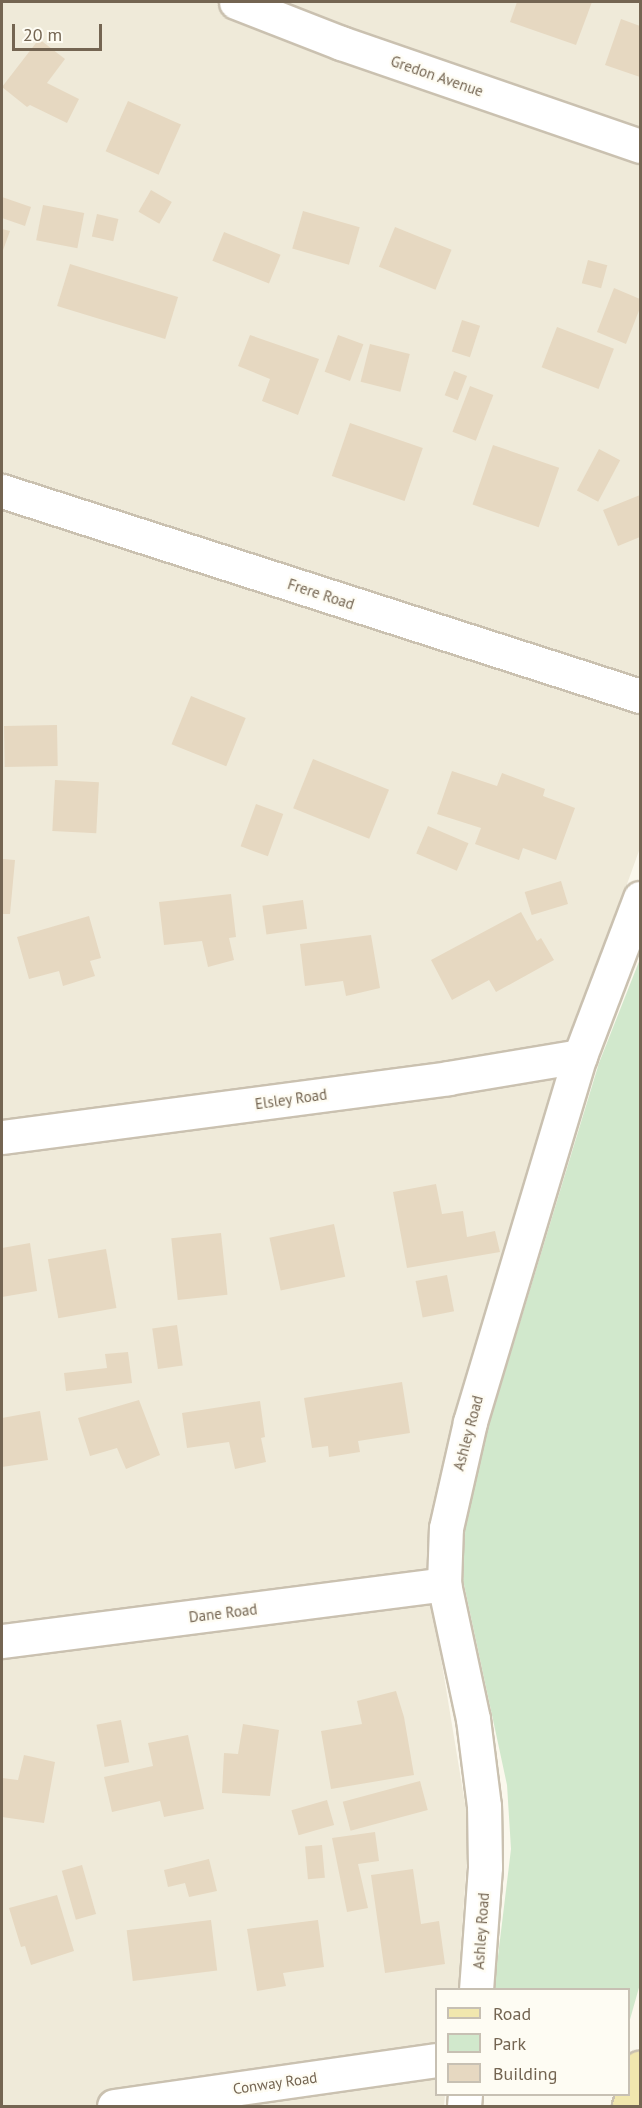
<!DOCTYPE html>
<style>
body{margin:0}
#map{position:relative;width:642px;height:2108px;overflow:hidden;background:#fbf8ed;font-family:"PT Sans",sans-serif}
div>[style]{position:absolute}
.residential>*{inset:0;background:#efead9}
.green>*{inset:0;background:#d1e8cc}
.building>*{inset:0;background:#e6d8c1;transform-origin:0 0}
.roads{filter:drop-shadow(2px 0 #cac1b0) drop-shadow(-2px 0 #cac1b0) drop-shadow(0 2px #cac1b0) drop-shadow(0 -2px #cac1b0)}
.minor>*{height:33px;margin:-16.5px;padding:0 16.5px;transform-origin:16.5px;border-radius:16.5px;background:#fff}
.major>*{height:33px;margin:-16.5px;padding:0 16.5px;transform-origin:16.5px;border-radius:16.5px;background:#f1e7ae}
span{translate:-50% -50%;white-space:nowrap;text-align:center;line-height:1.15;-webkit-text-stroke:4.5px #fefcf3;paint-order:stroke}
.street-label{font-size:15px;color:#746552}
.frame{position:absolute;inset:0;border:3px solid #746552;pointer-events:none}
.legend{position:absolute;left:435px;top:1988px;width:195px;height:108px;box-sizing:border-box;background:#fefcf3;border:2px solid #c7c0b3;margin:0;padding:8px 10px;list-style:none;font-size:18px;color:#746552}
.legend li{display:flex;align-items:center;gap:12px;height:30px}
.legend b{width:30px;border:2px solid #c7c0b3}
.scale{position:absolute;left:12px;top:24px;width:90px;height:27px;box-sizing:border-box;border:3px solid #746552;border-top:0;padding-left:8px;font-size:18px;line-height:21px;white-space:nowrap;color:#746552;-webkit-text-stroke:4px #fefcf3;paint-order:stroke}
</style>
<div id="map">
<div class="residential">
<div style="clip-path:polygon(2px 2px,640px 2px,640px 848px,557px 1079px,432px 1513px,426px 1567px,469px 1828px,458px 1989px,436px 1990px,436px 2094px,445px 2095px,444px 2106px,2px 2106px)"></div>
</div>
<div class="green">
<div style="clip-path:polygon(640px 959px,640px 1984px,629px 2023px,628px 1990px,494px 1989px,511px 1849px,507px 1785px,463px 1580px,465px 1522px,480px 1454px,599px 1063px)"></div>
</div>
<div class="building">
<div style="clip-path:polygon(517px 2px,592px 2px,576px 45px,510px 22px)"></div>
<div style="clip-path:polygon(621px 19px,640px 26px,640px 77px,605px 65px)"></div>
<div style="clip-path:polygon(39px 39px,65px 59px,47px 83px,79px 99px,67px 123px,30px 105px,27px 107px,2px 87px)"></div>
<div style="left:128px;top:101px;width:58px;height:55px;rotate:24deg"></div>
<div style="left:151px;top:190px;width:24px;height:25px;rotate:30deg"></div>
<div style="clip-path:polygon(2px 197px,31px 207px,25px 226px,2px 218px)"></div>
<div style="left:43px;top:205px;width:42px;height:36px;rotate:11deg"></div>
<div style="left:303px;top:211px;width:59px;height:39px;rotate:16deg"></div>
<div style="left:97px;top:214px;width:22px;height:23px;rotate:13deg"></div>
<div style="left:395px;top:227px;width:61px;height:43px;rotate:22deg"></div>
<div style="clip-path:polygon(2px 229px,10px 231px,2px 253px)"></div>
<div style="left:224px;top:232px;width:61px;height:31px;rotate:22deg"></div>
<div style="left:588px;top:260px;width:20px;height:24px;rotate:15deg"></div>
<div style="left:70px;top:264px;width:113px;height:44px;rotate:17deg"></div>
<div style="clip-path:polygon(614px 288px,640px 299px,640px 308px,626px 344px,597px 332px)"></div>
<div style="left:462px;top:320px;width:19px;height:33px;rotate:18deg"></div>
<div style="left:557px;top:327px;width:61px;height:43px;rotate:21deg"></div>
<div style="clip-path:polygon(250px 335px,319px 359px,298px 415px,262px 401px,270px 379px,238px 366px)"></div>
<div style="left:338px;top:335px;width:27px;height:39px;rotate:20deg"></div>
<div style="left:370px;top:344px;width:41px;height:39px;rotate:14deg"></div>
<div style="left:454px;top:371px;width:14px;height:26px;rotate:21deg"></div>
<div style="left:470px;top:386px;width:25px;height:49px;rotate:21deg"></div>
<div style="left:350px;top:423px;width:77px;height:56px;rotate:19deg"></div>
<div style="left:493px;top:445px;width:70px;height:63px;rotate:19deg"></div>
<div style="left:599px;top:449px;width:24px;height:47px;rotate:28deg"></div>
<div style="clip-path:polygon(640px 495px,640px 537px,618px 546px,603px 510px)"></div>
<div style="left:191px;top:696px;width:59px;height:52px;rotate:22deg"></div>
<div style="left:57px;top:725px;width:41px;height:53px;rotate:89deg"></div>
<div style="left:313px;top:759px;width:82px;height:53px;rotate:22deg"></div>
<div style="clip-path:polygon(452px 771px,497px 786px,502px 773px,545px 789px,543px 796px,575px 808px,556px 860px,523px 848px,519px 860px,475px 844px,481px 828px,437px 814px)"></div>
<div style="left:55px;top:780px;width:44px;height:51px;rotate:3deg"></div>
<div style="left:256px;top:804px;width:29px;height:45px;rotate:20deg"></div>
<div style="left:428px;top:826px;width:44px;height:30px;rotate:23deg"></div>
<div style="clip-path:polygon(2px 859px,15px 860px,10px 914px,2px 914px)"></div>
<div style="left:561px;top:881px;width:24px;height:38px;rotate:73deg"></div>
<div style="clip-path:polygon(231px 894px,236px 937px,229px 938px,234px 960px,208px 967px,202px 941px,164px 945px,159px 902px)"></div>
<div style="left:303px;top:900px;width:29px;height:41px;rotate:82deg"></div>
<div style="clip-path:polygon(521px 912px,537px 941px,541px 938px,554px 960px,496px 992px,489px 980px,452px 1000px,431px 960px)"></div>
<div style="clip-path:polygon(89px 916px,101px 958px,90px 961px,95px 976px,63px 986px,59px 971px,29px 979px,17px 937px)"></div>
<div style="clip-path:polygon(371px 935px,380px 988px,346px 996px,343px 981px,305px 986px,300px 944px)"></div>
<div style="clip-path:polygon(436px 1184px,442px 1214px,463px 1211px,467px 1237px,495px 1231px,500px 1252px,407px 1268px,393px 1192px)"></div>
<div style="left:334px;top:1224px;width:54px;height:66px;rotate:78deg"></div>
<div style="left:221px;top:1233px;width:62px;height:50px;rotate:84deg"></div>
<div style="clip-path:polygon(30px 1243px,37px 1291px,2px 1297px,2px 1248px)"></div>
<div style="left:106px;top:1249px;width:60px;height:59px;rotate:80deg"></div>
<div style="left:447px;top:1275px;width:37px;height:32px;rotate:79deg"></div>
<div style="left:177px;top:1325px;width:41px;height:25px;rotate:82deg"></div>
<div style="clip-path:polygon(128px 1352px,132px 1383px,66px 1391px,64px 1373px,107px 1368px,105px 1354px)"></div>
<div style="clip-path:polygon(402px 1382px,410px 1433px,358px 1441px,360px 1452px,329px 1457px,328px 1446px,312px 1448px,304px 1398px)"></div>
<div style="clip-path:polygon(139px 1400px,160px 1455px,126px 1469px,117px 1448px,90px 1456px,78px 1418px)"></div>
<div style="clip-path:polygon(260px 1401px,265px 1437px,261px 1438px,266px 1462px,235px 1469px,229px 1442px,187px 1448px,182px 1413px)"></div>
<div style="clip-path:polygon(40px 1411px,48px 1460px,2px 1467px,2px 1418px)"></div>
<div style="clip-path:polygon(396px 1691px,404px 1717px,414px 1775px,331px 1789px,321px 1731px,362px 1724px,357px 1701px)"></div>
<div style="left:121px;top:1720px;width:43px;height:25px;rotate:79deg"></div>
<div style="clip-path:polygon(243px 1724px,279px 1730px,270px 1796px,222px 1793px,224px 1753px,238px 1754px)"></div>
<div style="clip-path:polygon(188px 1735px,204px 1809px,164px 1817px,160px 1801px,112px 1812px,104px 1777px,153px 1766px,148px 1743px)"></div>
<div style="clip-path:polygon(24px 1755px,55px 1762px,44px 1823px,2px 1817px,2px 1778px,18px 1780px)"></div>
<div style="left:420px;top:1781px;width:30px;height:80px;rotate:75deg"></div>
<div style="left:327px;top:1800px;width:26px;height:37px;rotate:74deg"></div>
<div style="clip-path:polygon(375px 1832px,379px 1861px,358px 1864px,368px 1908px,347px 1912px,332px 1838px)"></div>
<div style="left:322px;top:1845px;width:33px;height:17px;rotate:85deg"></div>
<div style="clip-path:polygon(209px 1859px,217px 1891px,189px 1897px,185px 1883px,168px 1887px,164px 1870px)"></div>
<div style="left:82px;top:1865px;width:51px;height:21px;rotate:74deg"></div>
<div style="clip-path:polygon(413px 1869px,421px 1924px,439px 1921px,445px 1964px,385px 1973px,371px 1875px)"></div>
<div style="clip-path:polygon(57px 1895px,74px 1951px,31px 1965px,25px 1946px,21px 1947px,9px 1908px)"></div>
<div style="left:211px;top:1920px;width:51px;height:85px;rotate:83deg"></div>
<div style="clip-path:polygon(318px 1920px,324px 1967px,283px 1973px,286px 1986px,257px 1991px,247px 1929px)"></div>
</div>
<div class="roads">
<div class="minor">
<div style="left:236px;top:2px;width:113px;rotate:21.3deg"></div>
<div style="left:341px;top:43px;width:316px;rotate:19deg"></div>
<div style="left:2px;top:491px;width:670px;rotate:17.81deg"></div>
<div style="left:2px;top:1137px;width:450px;rotate:-7.5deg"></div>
<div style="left:448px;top:1078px;width:134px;rotate:-9.5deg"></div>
<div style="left:2px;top:1641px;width:446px;rotate:-7.3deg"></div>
<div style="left:476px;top:1990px;width:123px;rotate:-85.8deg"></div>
<div style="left:485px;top:1867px;width:61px;rotate:-90.9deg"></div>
<div style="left:484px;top:1806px;width:88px;rotate:-97.2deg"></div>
<div style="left:473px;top:1719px;width:138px;rotate:-102.1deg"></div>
<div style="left:444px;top:1584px;width:56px;rotate:-88deg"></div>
<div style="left:446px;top:1528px;width:109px;rotate:-77.2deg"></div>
<div style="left:470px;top:1422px;width:382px;rotate:-73.3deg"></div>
<div style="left:580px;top:1056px;width:169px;rotate:-69.2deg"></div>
<div style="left:114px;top:2106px;width:325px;rotate:-8.1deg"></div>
<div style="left:464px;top:2106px;width:12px;rotate:-85deg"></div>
</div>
<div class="major">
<div style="left:629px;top:2106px;width:40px;rotate:-74deg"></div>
</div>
</div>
<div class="street-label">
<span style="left:437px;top:76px;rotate:19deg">Gredon Avenue</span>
<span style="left:321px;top:594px;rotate:18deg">Frere Road</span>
<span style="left:291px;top:1099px;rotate:-8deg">Elsley Road</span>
<span style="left:468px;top:1433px;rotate:-75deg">Ashley Road</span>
<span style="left:223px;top:1613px;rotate:-7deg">Dane Road</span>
<span style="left:481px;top:1931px;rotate:-86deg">Ashley Road</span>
<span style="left:275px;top:2083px;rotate:-8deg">Conway Road</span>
</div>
<div class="frame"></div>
<ul class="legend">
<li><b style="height:8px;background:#f1e7ae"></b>Road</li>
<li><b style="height:16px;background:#d1e8cc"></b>Park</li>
<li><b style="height:16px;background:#e6d8c1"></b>Building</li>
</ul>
<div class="scale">20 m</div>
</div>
